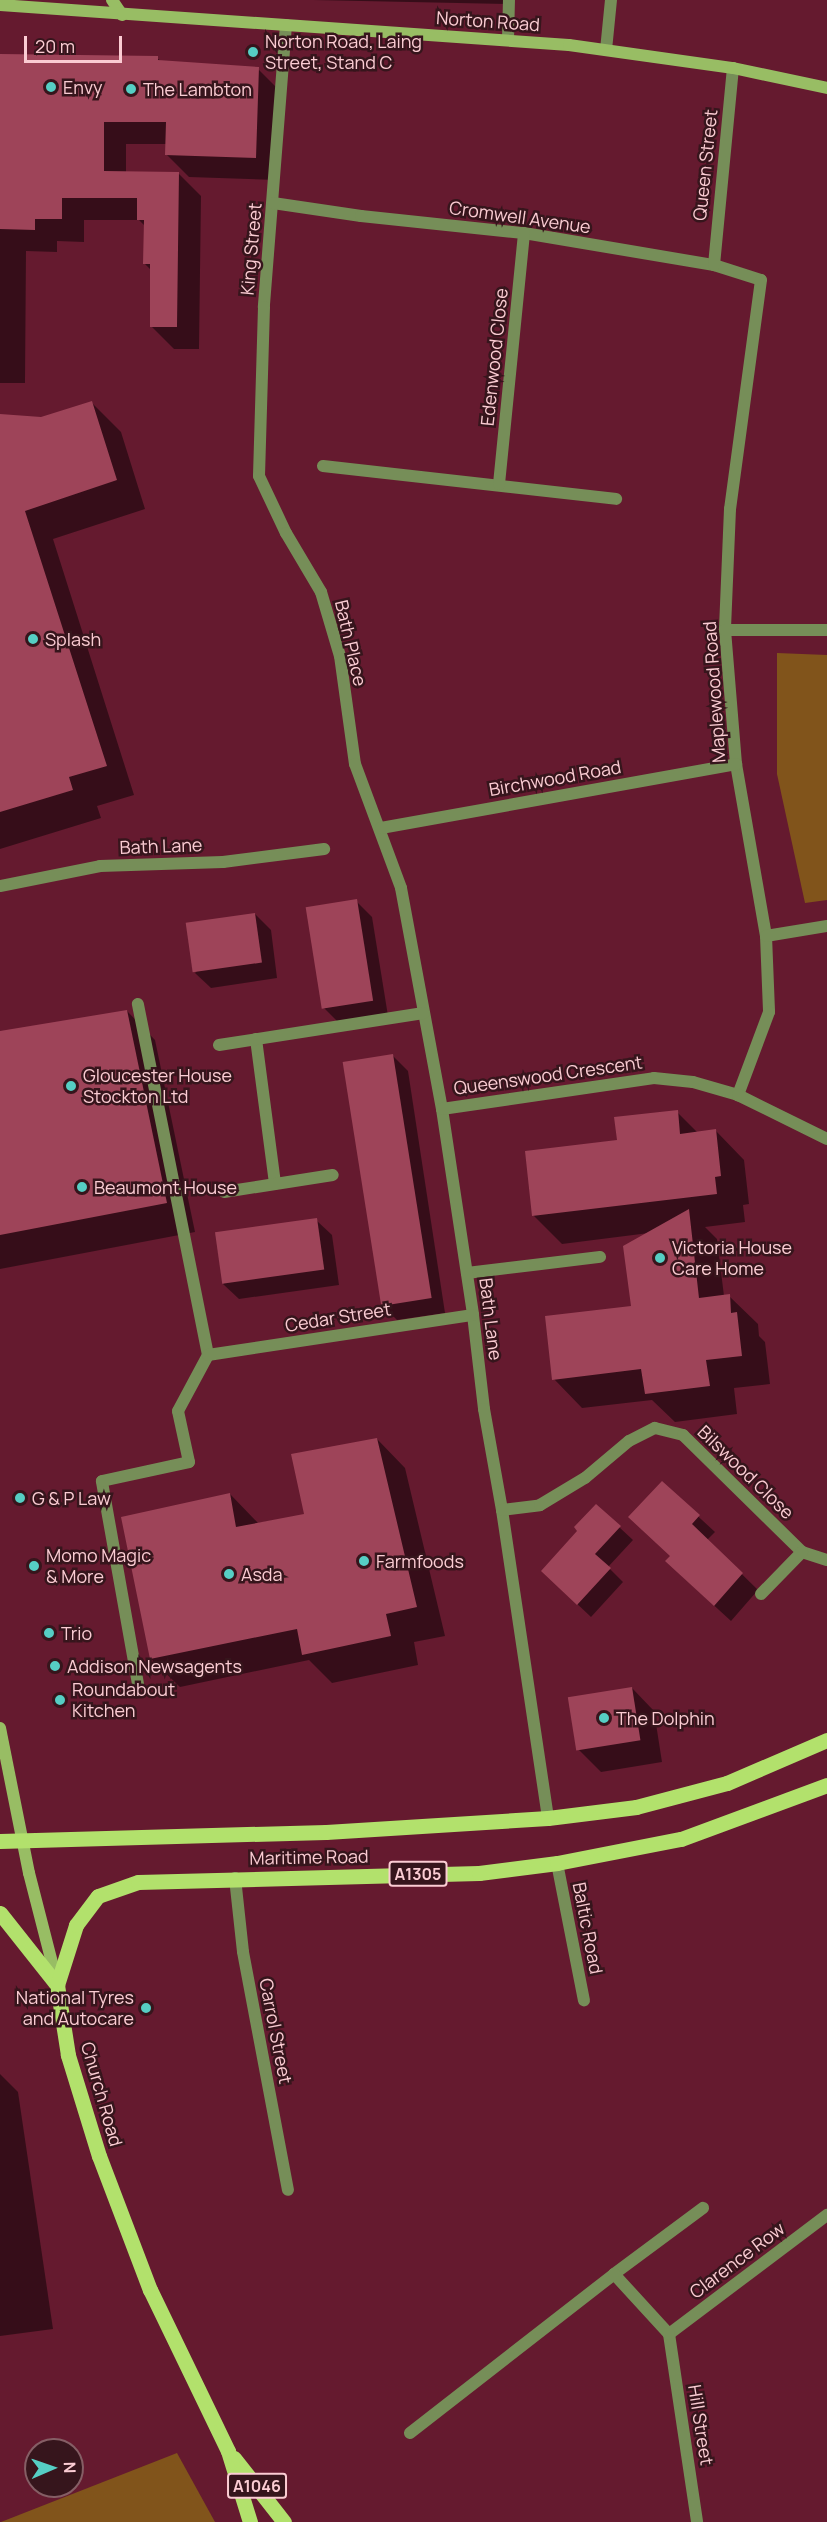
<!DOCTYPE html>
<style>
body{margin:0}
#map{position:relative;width:827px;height:2522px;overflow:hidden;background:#651a2f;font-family:Manrope,sans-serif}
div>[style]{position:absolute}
.green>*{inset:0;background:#81541b}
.shadow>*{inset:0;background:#0007}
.building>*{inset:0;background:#9e4459;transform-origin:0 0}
.lane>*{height:12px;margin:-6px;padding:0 6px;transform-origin:6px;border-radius:6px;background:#768e58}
.street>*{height:12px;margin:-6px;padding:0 6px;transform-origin:6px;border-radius:6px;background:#768e58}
.secondary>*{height:12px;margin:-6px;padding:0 6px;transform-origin:6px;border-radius:6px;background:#98bd64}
.primary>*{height:15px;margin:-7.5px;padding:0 7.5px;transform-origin:7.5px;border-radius:7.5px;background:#b2e16c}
.dots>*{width:16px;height:16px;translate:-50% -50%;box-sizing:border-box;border:3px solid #36151c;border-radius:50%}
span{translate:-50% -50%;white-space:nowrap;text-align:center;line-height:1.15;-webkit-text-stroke:5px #36151c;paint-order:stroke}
.shield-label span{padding:2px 4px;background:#36151c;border:2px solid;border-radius:4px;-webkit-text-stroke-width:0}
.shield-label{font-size:16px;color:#fbccd3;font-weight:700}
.street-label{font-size:18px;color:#fbccd3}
.poi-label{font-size:18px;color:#fbccd3}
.left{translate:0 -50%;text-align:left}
.right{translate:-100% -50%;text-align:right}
.north{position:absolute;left:24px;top:2438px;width:60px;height:60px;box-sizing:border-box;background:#36151c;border:2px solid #855e65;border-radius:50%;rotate:88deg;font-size:16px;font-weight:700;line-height:24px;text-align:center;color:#fbccd3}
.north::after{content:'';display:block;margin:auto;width:21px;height:27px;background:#56cec4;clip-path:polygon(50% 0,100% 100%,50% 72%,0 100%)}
.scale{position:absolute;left:24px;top:36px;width:98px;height:27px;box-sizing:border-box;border:3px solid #fbccd3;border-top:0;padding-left:8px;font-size:18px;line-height:21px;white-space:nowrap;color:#fbccd3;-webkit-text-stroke:4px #36151c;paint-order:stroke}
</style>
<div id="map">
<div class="green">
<div style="clip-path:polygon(777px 653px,827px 655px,827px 900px,805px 903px,777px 774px)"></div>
<div style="clip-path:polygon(177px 2453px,215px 2522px,1px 2522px)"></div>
</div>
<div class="shadow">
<div style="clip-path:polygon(313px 0,506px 0,506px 4px)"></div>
<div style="clip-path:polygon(0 57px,157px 58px,162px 62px,258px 69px,281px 92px,278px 180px,189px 177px,166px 154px,167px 144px,126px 144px,126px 173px,178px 173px,201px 196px,199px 349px,174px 349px,151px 326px,152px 271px,145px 264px,145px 226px,139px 220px,84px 220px,84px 242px,57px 241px,57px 252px,26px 251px,25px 383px,0 383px)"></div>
<div style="clip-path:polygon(92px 403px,121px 432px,145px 509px,53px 539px,134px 795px,97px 806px,101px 818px,0 849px,0 416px,41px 418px)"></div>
<div style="clip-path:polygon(356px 901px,372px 917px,388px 1016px,340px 1024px,324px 1008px)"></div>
<div style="clip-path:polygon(255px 914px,271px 930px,277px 978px,211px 988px,195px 973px)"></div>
<div style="clip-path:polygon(127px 1011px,155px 1040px,195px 1232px,0 1269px,0 1033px)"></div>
<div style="clip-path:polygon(392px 1055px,408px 1071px,445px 1313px,397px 1320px,381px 1304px)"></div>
<div style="clip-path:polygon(677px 1112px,698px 1133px,716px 1131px,744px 1160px,749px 1204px,743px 1205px,745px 1222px,705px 1227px,717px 1239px,724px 1296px,729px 1296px,758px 1324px,759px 1336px,765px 1342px,770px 1384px,734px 1388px,737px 1414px,675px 1422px,652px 1400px,582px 1408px,554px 1379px,632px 1308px,649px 1233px,562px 1244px,533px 1215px,618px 1142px)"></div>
<div style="clip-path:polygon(316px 1220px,332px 1235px,339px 1285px,239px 1299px,223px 1284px)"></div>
<div style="clip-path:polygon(377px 1439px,405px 1468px,445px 1636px,414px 1642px,418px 1665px,332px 1683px,309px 1660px,180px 1687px,151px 1659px,230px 1494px,258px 1523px,306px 1515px)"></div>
<div style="clip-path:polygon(662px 1483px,715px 1532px,707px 1540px,758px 1590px,731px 1621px,683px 1577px,672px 1557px)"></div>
<div style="clip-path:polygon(619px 1527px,633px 1540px,608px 1567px,623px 1582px,591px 1617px,556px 1584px)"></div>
<div style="clip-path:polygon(632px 1688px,654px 1711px,662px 1762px,601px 1772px,578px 1749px)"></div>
<div style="clip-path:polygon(0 2074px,18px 2092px,53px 2329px,0 2336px)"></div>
</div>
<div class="building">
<div style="clip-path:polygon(0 54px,158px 56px,158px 60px,259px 67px,256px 158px,165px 155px,166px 122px,104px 122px,104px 171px,179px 172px,177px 327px,150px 327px,150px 264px,143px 264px,144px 220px,137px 220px,137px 198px,62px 198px,62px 219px,35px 219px,35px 230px,0 229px)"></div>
<div style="clip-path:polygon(92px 401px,117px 480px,25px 511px,107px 766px,69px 777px,73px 790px,0 812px,0 414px,41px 417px)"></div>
<div style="left:357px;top:899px;width:103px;height:52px;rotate:81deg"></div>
<div style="left:255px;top:913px;width:50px;height:70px;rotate:82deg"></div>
<div style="clip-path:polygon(127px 1010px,167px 1203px,0 1235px,0 1031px)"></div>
<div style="left:393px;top:1054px;width:247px;height:51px;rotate:81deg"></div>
<div style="clip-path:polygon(678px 1110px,680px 1134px,716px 1129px,721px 1176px,715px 1177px,717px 1194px,532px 1216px,525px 1151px,617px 1140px,614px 1117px)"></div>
<div style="clip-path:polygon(689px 1209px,699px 1298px,730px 1294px,731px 1313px,737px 1312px,742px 1356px,706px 1360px,710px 1386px,645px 1394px,641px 1369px,552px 1380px,545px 1316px,631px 1306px,623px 1246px)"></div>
<div style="left:317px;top:1218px;width:52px;height:103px;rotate:82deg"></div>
<div style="clip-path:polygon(377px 1438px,417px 1607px,386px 1614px,391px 1636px,302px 1655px,297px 1629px,150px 1659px,121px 1517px,230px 1493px,236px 1527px,304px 1514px,291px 1454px)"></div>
<div style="clip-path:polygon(662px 1481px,700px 1515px,692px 1524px,743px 1573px,714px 1606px,665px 1561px,670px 1556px,628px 1517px)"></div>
<div style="clip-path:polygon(596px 1504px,621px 1526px,595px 1554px,611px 1568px,577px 1605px,541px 1571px,577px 1531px,574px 1527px)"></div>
<div style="left:632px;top:1687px;width:54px;height:65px;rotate:81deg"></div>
</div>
<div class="lane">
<div style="left:467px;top:1273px;width:134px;rotate:-6.9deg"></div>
<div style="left:138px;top:1684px;width:206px;rotate:-100.1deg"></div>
<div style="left:102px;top:1481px;width:89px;rotate:-12.3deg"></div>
<div style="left:189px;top:1462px;width:52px;rotate:-102.2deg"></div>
<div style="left:178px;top:1411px;width:64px;rotate:-61.8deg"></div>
<div style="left:208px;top:1355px;width:358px;rotate:-101.3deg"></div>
<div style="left:614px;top:2274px;width:111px;rotate:-36.6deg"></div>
<div style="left:669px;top:2334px;width:198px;rotate:-37deg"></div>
<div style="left:669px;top:2334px;width:190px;rotate:81.5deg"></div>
<div style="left:410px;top:2433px;width:259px;rotate:-37.9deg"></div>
<div style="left:614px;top:2274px;width:81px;rotate:47.5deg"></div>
</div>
<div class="street">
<div style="left:286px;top:25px;width:283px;rotate:94.5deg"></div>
<div style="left:264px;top:307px;width:169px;rotate:91.7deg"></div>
<div style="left:259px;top:476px;width:63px;rotate:64.7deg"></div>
<div style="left:286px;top:533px;width:69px;rotate:59.3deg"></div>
<div style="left:321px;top:592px;width:67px;rotate:73.5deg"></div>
<div style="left:340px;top:656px;width:109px;rotate:82.1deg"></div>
<div style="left:355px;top:764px;width:132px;rotate:69.6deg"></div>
<div style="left:401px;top:888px;width:225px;rotate:79.5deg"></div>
<div style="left:442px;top:1109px;width:208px;rotate:81.4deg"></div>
<div style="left:473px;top:1315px;width:95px;rotate:83.3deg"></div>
<div style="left:484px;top:1409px;width:103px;rotate:79.9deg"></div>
<div style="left:502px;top:1510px;width:311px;rotate:81.5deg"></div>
<div style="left:508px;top:40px;width:40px;rotate:-88.6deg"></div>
<div style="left:606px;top:50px;width:50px;rotate:-84.3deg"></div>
<div style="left:273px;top:203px;width:89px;rotate:8.4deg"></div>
<div style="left:361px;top:216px;width:164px;rotate:6deg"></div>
<div style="left:524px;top:233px;width:193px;rotate:9.6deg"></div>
<div style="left:714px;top:265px;width:49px;rotate:17.7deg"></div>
<div style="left:761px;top:280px;width:231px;rotate:97.7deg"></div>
<div style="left:730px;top:509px;width:121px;rotate:92.4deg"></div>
<div style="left:725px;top:630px;width:134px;rotate:85.3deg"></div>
<div style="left:736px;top:764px;width:175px;rotate:80.1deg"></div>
<div style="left:766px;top:936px;width:76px;rotate:87.7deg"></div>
<div style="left:769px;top:1012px;width:89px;rotate:110.5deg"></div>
<div style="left:714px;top:265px;width:198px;rotate:-84.5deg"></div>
<div style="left:323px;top:466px;width:295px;rotate:6.4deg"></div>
<div style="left:499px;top:484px;width:252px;rotate:-84.3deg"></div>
<div style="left:725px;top:630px;width:102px"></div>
<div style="left:381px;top:828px;width:361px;rotate:-10.2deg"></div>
<div style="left:0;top:886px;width:102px;rotate:-11.3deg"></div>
<div style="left:100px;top:866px;width:123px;rotate:-1.9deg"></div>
<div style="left:223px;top:862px;width:102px;rotate:-7.3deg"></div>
<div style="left:766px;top:936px;width:62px;rotate:-9.3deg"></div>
<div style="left:256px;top:1039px;width:146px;rotate:82.5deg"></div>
<div style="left:219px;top:1045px;width:207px;rotate:-8.9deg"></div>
<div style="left:442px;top:1109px;width:214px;rotate:-8.3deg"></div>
<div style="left:654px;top:1078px;width:39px;rotate:6deg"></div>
<div style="left:693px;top:1082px;width:47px;rotate:16.1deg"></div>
<div style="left:738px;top:1095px;width:99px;rotate:26.3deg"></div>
<div style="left:224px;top:1192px;width:110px;rotate:-8.9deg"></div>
<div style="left:208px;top:1355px;width:268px;rotate:-8.6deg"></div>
<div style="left:502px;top:1510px;width:38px;rotate:-7deg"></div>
<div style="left:540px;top:1505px;width:52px;rotate:-31deg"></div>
<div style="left:585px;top:1478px;width:57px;rotate:-40.1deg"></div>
<div style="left:629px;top:1441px;width:29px;rotate:-27deg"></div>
<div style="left:655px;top:1428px;width:29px;rotate:14deg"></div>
<div style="left:683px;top:1435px;width:167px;rotate:44.5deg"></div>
<div style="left:802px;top:1552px;width:26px;rotate:18deg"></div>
<div style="left:761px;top:1594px;width:59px;rotate:-45.7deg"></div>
<div style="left:557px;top:1863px;width:140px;rotate:78.9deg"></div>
<div style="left:235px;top:1878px;width:74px;rotate:83.8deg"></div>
<div style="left:243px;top:1952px;width:242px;rotate:79.3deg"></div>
</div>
<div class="secondary">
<div style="left:112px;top:0;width:18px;rotate:56deg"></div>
<div style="left:0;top:5px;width:570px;rotate:4.02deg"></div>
<div style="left:569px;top:45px;width:166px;rotate:8deg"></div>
<div style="left:733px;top:68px;width:96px;rotate:12deg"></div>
<div style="left:0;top:1728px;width:148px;rotate:78.7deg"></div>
<div style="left:29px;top:1873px;width:113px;rotate:75.6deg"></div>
</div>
<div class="primary">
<div style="left:0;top:1841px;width:326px;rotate:-1.6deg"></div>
<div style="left:326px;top:1832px;width:222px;rotate:-3.6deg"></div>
<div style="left:548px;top:1818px;width:89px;rotate:-7.1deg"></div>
<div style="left:636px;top:1807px;width:94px;rotate:-14.8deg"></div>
<div style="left:727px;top:1783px;width:109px;rotate:-23.3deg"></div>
<div style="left:0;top:1913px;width:92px;rotate:51.6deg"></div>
<div style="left:234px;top:2458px;width:81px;rotate:52deg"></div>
<div style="left:250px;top:2522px;width:74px;rotate:-107.2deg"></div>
<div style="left:228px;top:2451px;width:179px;rotate:-115.8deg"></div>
<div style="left:150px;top:2290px;width:143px;rotate:-110.8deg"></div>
<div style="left:99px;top:2156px;width:106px;rotate:-107.1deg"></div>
<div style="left:68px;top:2055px;width:71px;rotate:-98.9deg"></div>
<div style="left:57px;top:1985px;width:63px;rotate:-72.4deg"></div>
<div style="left:76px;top:1925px;width:36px;rotate:-53deg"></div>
<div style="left:98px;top:1896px;width:42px;rotate:-19.3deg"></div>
<div style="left:138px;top:1882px;width:341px;rotate:-1.5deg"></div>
<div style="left:479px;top:1873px;width:79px;rotate:-7.3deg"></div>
<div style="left:557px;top:1863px;width:126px;rotate:-11deg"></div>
<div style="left:681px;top:1839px;width:156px;rotate:-20.3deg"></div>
</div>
<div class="dots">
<div style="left:253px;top:52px;background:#56cec4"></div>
<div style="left:51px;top:87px;background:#56cec4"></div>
<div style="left:131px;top:89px;background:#56cec4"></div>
<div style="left:33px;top:639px;background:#56cec4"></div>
<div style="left:71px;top:1086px;background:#56cec4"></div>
<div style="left:82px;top:1187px;background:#56cec4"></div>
<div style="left:660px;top:1258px;background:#56cec4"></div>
<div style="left:20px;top:1498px;background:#56cec4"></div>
<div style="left:364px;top:1561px;background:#56cec4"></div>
<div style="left:34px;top:1566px;background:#56cec4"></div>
<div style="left:229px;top:1574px;background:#56cec4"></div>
<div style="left:49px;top:1633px;background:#56cec4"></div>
<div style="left:55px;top:1666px;background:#56cec4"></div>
<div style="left:60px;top:1700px;background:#56cec4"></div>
<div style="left:604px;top:1718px;background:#56cec4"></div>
<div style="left:146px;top:2008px;background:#56cec4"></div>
</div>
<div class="shield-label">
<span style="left:418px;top:1874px">A1305</span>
<span style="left:257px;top:2486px">A1046</span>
</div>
<div class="street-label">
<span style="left:488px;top:21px;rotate:4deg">Norton Road</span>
<span style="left:705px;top:165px;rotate:-84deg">Queen Street</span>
<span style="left:520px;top:217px;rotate:8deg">Cromwell Avenue</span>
<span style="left:251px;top:249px;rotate:-85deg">King Street</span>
<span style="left:494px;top:357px;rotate:-84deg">Edenwood Close</span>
<span style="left:351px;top:643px;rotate:77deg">Bath Place</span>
<span style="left:714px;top:692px;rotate:-94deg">Maplewood Road</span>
<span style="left:555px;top:778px;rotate:-10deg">Birchwood Road</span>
<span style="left:161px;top:846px;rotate:-2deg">Bath Lane</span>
<span style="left:548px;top:1075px;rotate:-8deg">Queenswood Crescent</span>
<span style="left:338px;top:1317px;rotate:-9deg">Cedar Street</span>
<span style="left:491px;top:1319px;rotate:83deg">Bath Lane</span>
<span style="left:746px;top:1472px;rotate:44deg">Bilswood Close</span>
<span style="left:309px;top:1857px;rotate:-1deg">Maritime Road</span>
<span style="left:588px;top:1928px;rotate:79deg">Baltic Road</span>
<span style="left:276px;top:2031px;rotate:79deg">Carrol Street</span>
<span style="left:102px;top:2094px;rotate:74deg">Church Road</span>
<span style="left:737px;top:2260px;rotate:-37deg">Clarence Row</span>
<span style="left:701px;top:2425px;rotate:81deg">Hill Street</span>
</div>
<div class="poi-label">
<span class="left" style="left:265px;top:52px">Norton Road, Laing<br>Street, Stand C</span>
<span class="left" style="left:63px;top:87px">Envy</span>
<span class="left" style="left:143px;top:89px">The Lambton</span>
<span class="left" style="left:45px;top:639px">Splash</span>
<span class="left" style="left:83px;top:1086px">Gloucester House<br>Stockton Ltd</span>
<span class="left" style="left:94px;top:1187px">Beaumont House</span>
<span class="left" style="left:672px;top:1258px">Victoria House<br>Care Home</span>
<span class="left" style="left:32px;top:1498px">G &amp; P Law</span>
<span class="left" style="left:46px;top:1566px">Momo Magic<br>&amp; More</span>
<span class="left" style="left:376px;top:1561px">Farmfoods</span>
<span class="left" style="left:241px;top:1574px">Asda</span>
<span class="left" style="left:61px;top:1633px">Trio</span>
<span class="left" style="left:67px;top:1666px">Addison Newsagents</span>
<span class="left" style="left:72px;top:1700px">Roundabout<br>Kitchen</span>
<span class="left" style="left:616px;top:1718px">The Dolphin</span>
<span class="right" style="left:134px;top:2008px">National Tyres<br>and Autocare</span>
</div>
<div class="north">N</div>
<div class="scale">20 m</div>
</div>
